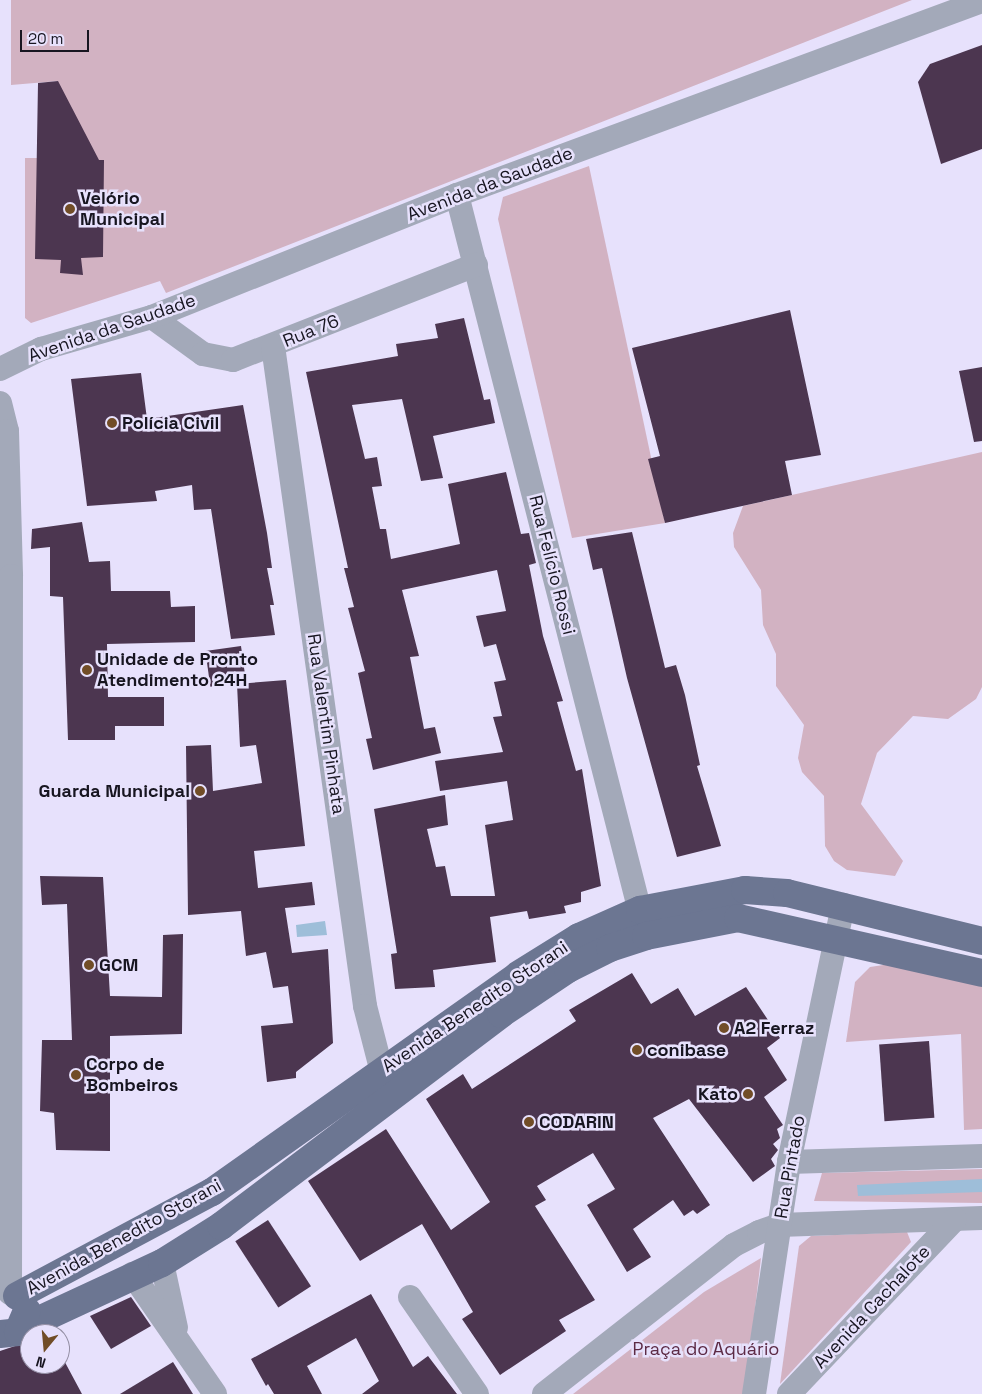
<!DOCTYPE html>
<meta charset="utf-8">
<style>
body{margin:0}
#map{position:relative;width:982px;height:1394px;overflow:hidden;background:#e7e1fc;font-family:"Space Grotesk",sans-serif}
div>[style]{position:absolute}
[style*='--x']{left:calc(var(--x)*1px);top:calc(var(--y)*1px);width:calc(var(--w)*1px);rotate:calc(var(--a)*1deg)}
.green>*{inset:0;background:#d2b2c2}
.water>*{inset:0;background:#9ebed9}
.building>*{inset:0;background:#4c3650;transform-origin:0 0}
.minor>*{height:24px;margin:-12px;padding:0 12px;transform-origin:12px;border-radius:12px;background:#a3a9b9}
.major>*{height:28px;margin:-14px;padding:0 14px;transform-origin:14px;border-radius:14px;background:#6c7692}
.dots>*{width:14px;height:14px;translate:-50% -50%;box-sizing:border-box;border:2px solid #e7e1fc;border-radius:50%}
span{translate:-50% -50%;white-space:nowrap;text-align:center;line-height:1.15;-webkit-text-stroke:5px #e7e1fc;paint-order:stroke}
.street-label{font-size:18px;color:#171520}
.poi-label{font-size:18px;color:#171520;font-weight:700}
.left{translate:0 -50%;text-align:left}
.right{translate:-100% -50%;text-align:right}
.park-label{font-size:18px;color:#5c2a45}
.north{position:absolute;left:20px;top:1324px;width:50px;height:50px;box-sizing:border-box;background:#e7e1fc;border:1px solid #948fa4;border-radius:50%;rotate:197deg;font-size:14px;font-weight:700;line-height:20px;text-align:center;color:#171520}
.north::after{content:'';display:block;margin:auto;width:18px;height:22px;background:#714d27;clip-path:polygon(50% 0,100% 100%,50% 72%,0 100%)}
.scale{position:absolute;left:20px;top:30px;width:69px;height:22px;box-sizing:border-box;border:2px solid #171520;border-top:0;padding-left:6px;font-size:15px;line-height:18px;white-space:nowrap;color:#171520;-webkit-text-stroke:4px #e7e1fc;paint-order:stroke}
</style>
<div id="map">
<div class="green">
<i style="clip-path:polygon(11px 0,912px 0,166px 293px,160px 281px,31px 323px,25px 318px,25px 158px,39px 158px,58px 81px,11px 85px)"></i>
<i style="clip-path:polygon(589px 166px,665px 523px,572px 538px,498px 219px,503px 197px)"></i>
<i style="clip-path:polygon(982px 452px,982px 687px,976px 699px,948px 719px,913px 716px,877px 753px,861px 804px,903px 861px,895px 876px,847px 870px,834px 861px,825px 846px,824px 796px,802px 772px,798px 758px,804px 725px,776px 686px,776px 654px,763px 625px,761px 590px,734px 547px,733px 533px,743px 506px)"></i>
<i style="clip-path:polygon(890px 964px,982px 982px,982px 1129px,964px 1130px,961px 1034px,846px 1042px,855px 982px,870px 967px)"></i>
<i style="clip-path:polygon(982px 1169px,982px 1203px,814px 1201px,822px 1173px)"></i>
<i style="clip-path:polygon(907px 1232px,911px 1242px,780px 1384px,799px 1246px,811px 1236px)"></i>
<i style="clip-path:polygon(761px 1258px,745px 1394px,573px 1394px,704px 1292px)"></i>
</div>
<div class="water">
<i style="clip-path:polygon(325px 921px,327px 935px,297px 937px,296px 925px)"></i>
<i style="clip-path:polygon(982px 1179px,982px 1192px,858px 1196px,857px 1185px)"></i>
</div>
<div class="building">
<i style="clip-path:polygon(982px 45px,982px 149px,941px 164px,918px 82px,930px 64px)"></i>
<i style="clip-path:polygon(58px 81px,99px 160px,104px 160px,103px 257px,81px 258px,83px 275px,60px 273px,61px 260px,35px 259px,38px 83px)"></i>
<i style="clip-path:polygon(790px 310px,821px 455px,785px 461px,792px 495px,665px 523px,648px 459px,660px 456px,632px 348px)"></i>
<i style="clip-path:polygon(464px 318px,484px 400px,490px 399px,495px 423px,433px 436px,443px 478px,421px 481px,402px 399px,352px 405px,365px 459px,377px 457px,382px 486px,372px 487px,380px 529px,386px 529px,391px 559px,460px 544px,448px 484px,506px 472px,521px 534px,529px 533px,536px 563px,529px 565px,543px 636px,563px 701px,557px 702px,576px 771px,582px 769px,601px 886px,581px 892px,581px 902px,564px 906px,566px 913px,529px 919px,527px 911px,490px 917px,496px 962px,433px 970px,435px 987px,395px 989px,391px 954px,397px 953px,374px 809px,445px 795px,448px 825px,427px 829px,436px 867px,445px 866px,451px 896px,495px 896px,485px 825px,513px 820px,507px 781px,440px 791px,435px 761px,503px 752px,493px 717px,502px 716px,494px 682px,506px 680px,496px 644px,484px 647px,476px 616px,506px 611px,497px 570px,402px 590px,419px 656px,410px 657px,424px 729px,435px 727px,441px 753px,373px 770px,366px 739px,372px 738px,358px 673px,365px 671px,348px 608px,354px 607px,344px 568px,348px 568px,306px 372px,398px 356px,396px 344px,438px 338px,435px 324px)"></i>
<i style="clip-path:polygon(982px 367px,982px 441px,974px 442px,959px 371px)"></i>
<i style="clip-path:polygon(141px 373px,147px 419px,243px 405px,267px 533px,272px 568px,267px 568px,274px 605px,270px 605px,275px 635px,231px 639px,211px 509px,194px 510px,192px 485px,155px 491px,157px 501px,87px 506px,71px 379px)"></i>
<i style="clip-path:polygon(82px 522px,89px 562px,110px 561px,111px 591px,170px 591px,171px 607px,195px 606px,195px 642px,107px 644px,108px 697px,164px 697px,164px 726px,115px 726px,115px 740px,68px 740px,63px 597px,50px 596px,50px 547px,31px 549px,32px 529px)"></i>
<i style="clip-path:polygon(632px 532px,665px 668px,676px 665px,685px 695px,700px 765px,697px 766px,721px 846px,677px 857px,627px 678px,602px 568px,593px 570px,586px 539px)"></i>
<i style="left:241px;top:646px;width:36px;height:36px;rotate:82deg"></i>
<i style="clip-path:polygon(286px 680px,305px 846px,254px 851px,258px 888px,312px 882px,315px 905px,285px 908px,292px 953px,328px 949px,333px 1043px,296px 1072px,296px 1078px,267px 1082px,261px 1026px,293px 1023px,288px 986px,273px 988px,266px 952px,246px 956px,241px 911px,188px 915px,186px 746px,211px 745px,213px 791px,262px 783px,256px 745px,240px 747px,237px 684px)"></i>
<i style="clip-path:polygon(40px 876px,103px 877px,110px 996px,162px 997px,163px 935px,183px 934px,182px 1034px,110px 1036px,110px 1151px,56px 1150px,54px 1113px,40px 1111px,42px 1040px,72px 1040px,67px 904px,42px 905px)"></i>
<i style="clip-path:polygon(632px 973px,651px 1004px,678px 988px,695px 1016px,746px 987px,780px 1038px,767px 1048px,787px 1080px,764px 1097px,783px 1125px,777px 1129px,780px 1138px,773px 1144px,778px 1150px,771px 1159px,775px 1166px,753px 1182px,689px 1099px,653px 1118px,710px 1205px,697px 1214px,693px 1210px,684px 1216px,673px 1200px,633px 1229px,651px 1257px,627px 1272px,587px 1205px,615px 1189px,593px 1153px,537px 1186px,546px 1200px,535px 1206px,595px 1300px,559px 1320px,566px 1331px,500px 1375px,462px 1319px,473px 1312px,422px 1224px,360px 1261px,308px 1181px,386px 1129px,451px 1230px,490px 1202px,426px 1099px,463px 1074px,472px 1089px,576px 1021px,569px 1010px)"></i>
<i style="left:929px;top:1041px;width:77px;height:50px;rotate:86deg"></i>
<i style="left:268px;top:1220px;width:79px;height:39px;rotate:57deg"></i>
<i style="clip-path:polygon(371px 1294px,413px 1367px,428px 1356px,457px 1394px,362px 1394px,379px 1381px,356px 1338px,307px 1366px,322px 1394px,274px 1394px,268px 1384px,266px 1386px,251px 1359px)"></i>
<i style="clip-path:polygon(131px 1297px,151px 1326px,111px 1349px,90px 1316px)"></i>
<i style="clip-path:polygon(30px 1341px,30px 1364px,60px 1364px,60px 1353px,82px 1394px,0 1394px,0 1351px)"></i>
<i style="clip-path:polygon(173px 1362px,193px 1394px,120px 1394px)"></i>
</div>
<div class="minor">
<i style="--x:457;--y:195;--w:756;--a:75.67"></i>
<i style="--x:152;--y:317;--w:63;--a:36"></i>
<i style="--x:203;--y:354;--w:31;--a:11"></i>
<i style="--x:233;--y:360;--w:261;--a:-21.4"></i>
<i style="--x:273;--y:346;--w:666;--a:82.06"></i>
<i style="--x:365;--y:1006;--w:85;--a:75.6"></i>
<i style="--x:0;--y:369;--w:46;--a:-26"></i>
<i style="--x:41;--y:349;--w:116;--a:-16.1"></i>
<i style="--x:152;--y:317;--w:328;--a:-21.8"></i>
<i style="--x:457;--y:195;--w:560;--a:-20.28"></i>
<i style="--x:0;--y:403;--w:29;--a:76"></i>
<i style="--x:7;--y:431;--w:145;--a:88.4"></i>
<i style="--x:11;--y:576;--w:717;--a:90.08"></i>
<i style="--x:789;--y:1162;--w:193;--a:-1.8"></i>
<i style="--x:162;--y:1263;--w:66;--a:77.8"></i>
<i style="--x:132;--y:1274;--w:146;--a:55.3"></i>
<i style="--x:410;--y:1297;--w:118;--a:55.4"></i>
<i style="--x:544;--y:1394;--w:241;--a:-38.1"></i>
<i style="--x:734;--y:1245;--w:28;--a:-27"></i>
<i style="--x:759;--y:1232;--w:21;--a:-19"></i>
<i style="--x:779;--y:1225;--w:203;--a:-2"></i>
<i style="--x:754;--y:1394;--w:235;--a:-81.4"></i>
<i style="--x:789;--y:1162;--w:263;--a:-78.1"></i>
<i style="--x:789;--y:1394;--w:241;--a:-46.5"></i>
</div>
<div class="major">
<i style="--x:17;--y:1296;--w:221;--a:-28.1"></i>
<i style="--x:212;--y:1192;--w:375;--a:-35.3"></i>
<i style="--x:518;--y:975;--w:72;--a:-31.9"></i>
<i style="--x:579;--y:937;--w:67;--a:-23.9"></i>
<i style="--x:640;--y:910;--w:107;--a:-10.8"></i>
<i style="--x:745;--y:890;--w:42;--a:4.1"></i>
<i style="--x:787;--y:893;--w:201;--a:13.8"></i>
<i style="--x:24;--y:1327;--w:152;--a:-24.9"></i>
<i style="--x:162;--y:1263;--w:70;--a:-32.1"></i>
<i style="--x:221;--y:1226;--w:351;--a:-37.1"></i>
<i style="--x:501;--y:1014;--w:81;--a:-33.9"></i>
<i style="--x:568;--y:969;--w:47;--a:-26.6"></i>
<i style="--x:610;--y:948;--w:38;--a:-18"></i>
<i style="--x:646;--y:936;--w:94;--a:-11.1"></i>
<i style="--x:738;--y:918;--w:250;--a:12.7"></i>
<i style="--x:0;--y:1334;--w:18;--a:-6"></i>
<i style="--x:18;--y:1332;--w:23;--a:-67"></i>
</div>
<div class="dots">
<i style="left:70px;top:209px;background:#714d27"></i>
<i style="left:112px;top:423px;background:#714d27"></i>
<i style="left:87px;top:670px;background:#714d27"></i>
<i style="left:200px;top:791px;background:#714d27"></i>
<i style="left:89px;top:965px;background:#714d27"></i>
<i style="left:724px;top:1028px;background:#714d27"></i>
<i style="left:637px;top:1050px;background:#714d27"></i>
<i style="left:76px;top:1075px;background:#714d27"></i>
<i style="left:748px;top:1094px;background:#714d27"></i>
<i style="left:529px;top:1122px;background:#714d27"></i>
</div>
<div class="street-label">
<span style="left:490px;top:184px;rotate:-21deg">Avenida da Saudade</span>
<span style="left:112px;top:328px;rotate:-19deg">Avenida da Saudade</span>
<span style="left:311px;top:331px;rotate:-22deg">Rua 76</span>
<span style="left:552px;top:565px;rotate:76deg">Rua Felício Rossi</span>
<span style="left:326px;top:724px;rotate:82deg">Rua Valentim Pinhata</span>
<span style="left:475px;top:1007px;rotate:-34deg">Avenida Benedito Storani</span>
<span style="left:790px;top:1167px;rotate:-80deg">Rua Pintado</span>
<span style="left:124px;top:1237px;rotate:-29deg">Avenida Benedito Storani</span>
<span style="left:872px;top:1307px;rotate:-47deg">Avenida Cachalote</span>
</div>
<div class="poi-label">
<span class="left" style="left:80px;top:209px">Velório<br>Municipal</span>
<span class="left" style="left:122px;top:423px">Polícia Civil</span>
<span class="left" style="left:97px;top:670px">Unidade de Pronto<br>Atendimento 24H</span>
<span class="right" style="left:190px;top:791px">Guarda Municipal</span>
<span class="left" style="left:99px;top:965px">GCM</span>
<span class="left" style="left:734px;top:1028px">A2 Ferraz</span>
<span class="left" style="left:647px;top:1050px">conibase</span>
<span class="left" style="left:86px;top:1075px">Corpo de<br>Bombeiros</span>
<span class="right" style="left:738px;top:1094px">Kato</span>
<span class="left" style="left:539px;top:1122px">CODARIN</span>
</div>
<div class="park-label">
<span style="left:706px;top:1349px">Praça do Aquário</span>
</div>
<div class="north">N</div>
<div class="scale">20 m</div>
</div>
